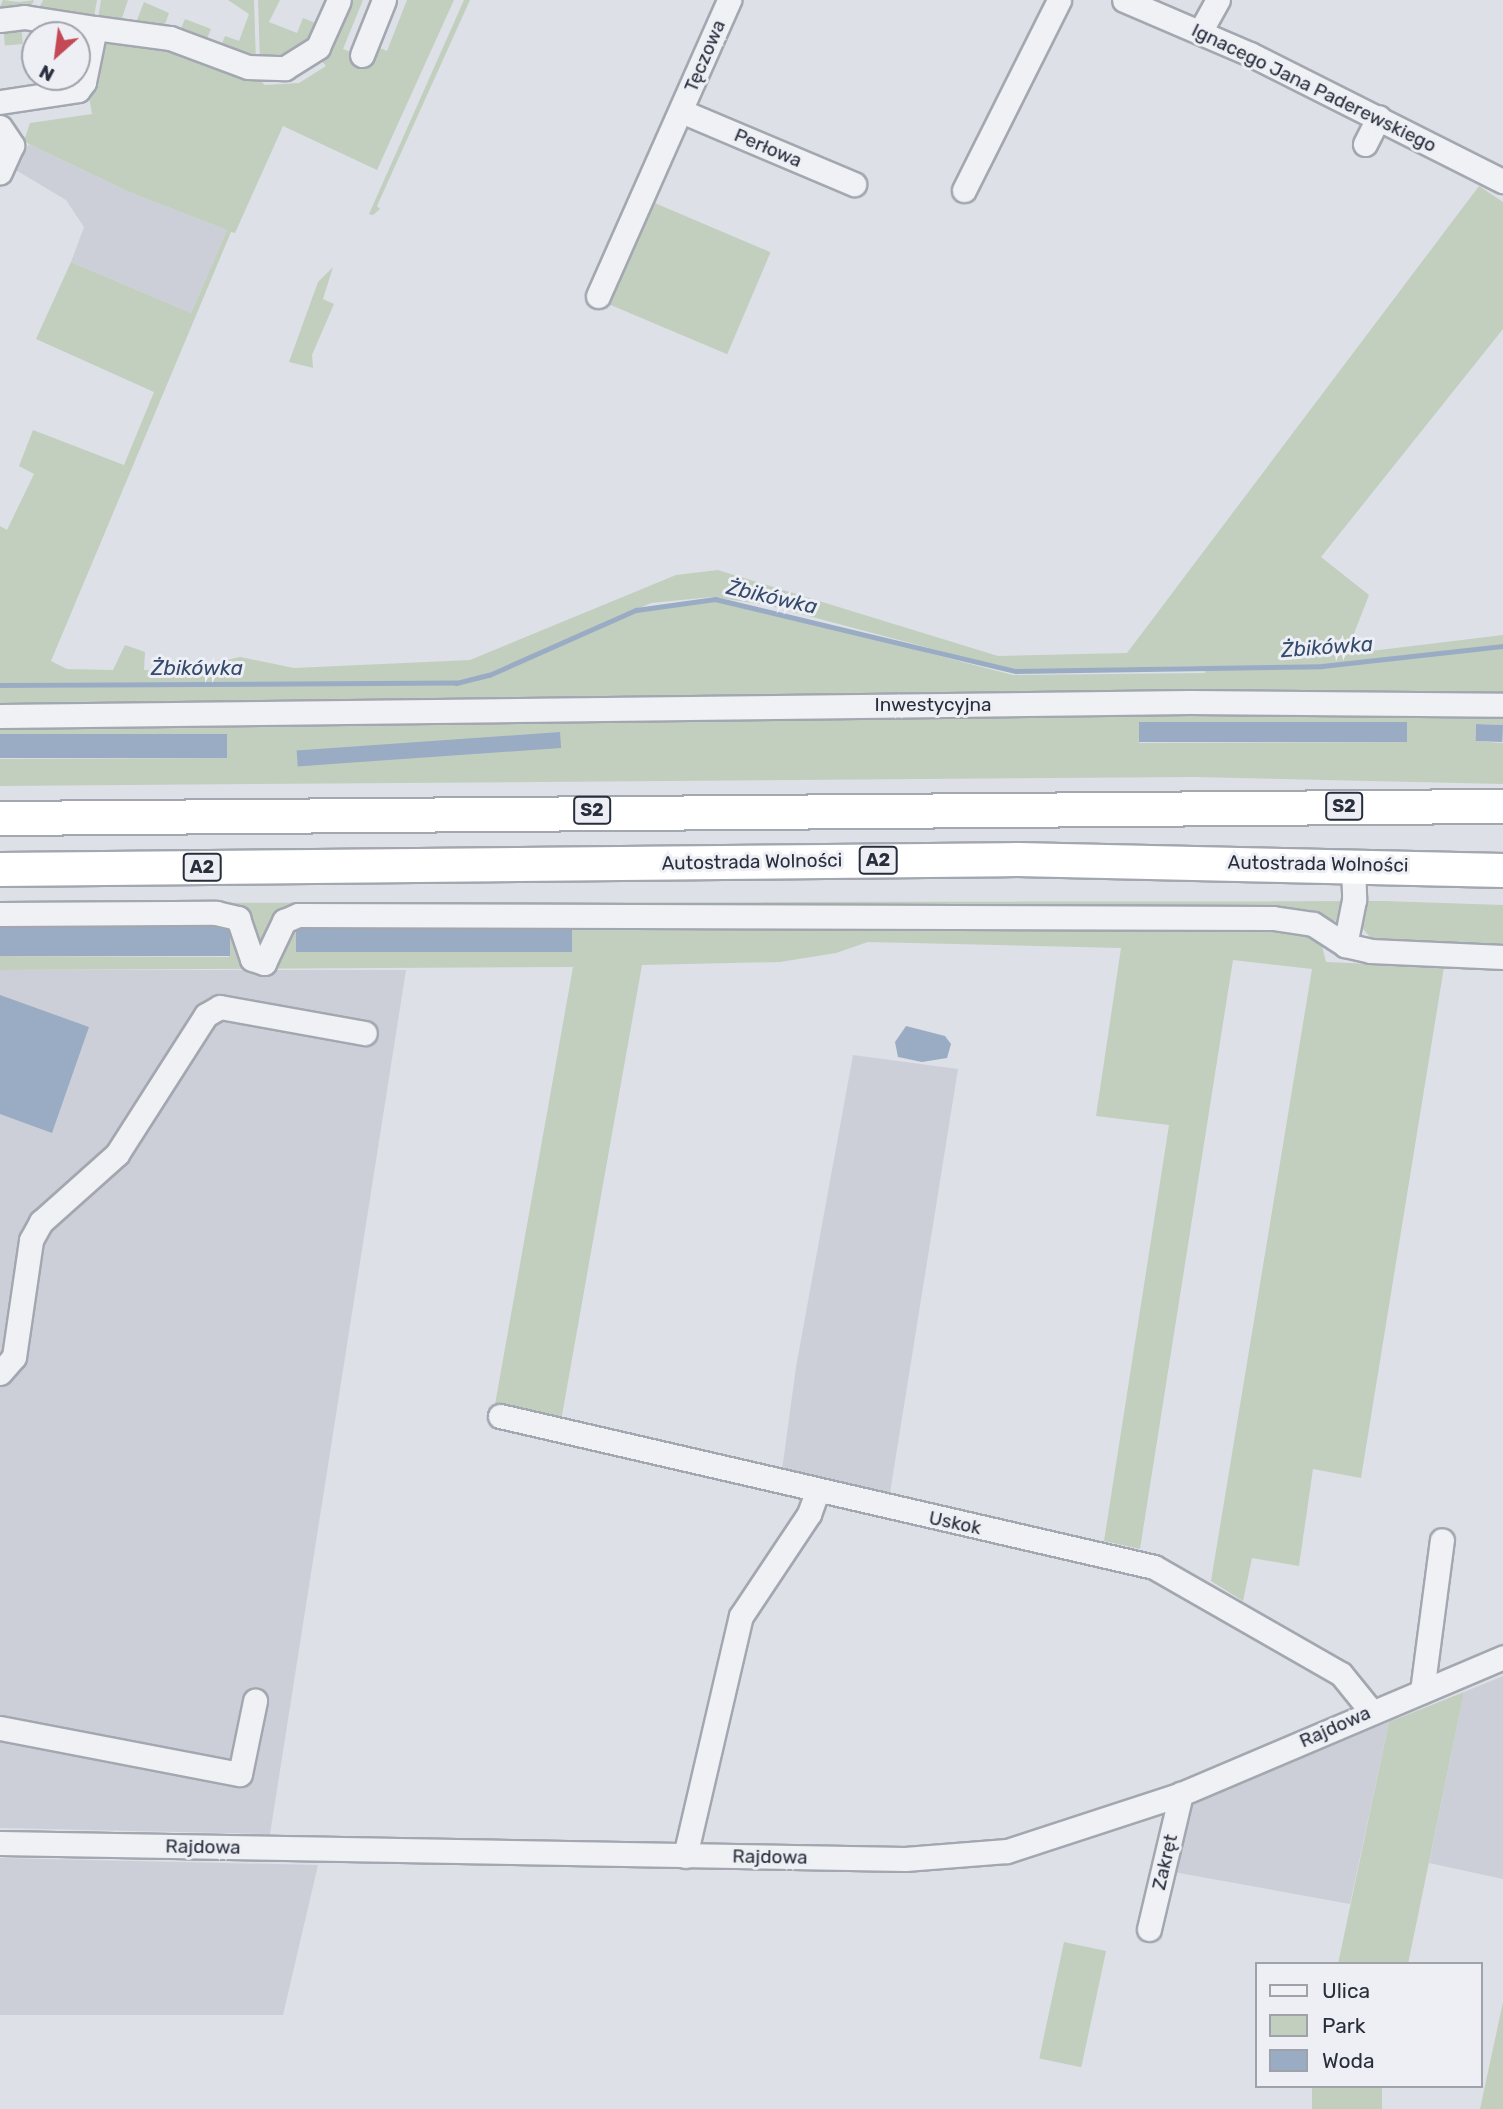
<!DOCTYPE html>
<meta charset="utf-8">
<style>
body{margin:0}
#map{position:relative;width:1503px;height:2109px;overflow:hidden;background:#dde0e6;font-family:Rubik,sans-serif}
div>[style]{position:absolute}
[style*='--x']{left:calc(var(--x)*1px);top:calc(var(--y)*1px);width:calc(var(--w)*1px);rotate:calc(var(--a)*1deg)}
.built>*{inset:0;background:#cccfd8}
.green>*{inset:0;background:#c2cfbf;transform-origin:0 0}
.water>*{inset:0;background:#9aacc4;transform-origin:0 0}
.stream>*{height:5px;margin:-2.5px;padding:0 2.5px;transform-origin:2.5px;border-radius:2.5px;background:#9aacc4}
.roads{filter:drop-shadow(2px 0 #a3a7b0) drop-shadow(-2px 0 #a3a7b0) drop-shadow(0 2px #a3a7b0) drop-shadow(0 -2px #a3a7b0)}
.minor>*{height:23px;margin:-11.5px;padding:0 11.5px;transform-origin:11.5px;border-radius:11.5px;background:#f0f1f5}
.highway>*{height:33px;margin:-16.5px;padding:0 16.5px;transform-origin:16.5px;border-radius:16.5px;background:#fff}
span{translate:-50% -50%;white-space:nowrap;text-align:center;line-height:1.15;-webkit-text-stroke:6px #edeff4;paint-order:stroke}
.shield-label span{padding:2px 5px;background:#edeff4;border:2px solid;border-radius:5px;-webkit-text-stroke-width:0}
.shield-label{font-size:18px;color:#282e3c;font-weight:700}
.street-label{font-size:19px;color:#282e3c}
.water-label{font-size:21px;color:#354b6d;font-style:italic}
.legend{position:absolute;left:1255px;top:1962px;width:228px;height:126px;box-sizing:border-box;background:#edeff4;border:2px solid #9ea2aa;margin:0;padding:9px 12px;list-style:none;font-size:21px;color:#282e3c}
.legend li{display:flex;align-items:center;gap:14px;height:35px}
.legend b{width:35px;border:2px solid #9ea2aa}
.north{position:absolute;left:21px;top:21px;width:70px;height:70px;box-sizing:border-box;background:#edeff4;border:2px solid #9ea2aa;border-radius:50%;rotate:208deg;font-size:19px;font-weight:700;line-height:28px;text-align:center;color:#282e3c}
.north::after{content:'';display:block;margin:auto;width:24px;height:32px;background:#c44956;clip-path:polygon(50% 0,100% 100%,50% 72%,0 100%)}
</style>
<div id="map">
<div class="built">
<i style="clip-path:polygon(29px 144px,129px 192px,227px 230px,191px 313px,71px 262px,84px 227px,66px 200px,14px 169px)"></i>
<i style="clip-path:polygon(0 970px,406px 970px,270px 1834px,0 1828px)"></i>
<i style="clip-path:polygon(853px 1055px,958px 1069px,890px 1493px,782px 1470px,796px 1367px)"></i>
<i style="clip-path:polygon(1503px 1676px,1503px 1879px,1429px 1863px,1464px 1692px)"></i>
<i style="clip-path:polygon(1389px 1722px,1350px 1904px,1168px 1871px,1185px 1807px)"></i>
<i style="clip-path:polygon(0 1858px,318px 1865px,283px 2015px,0 2015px)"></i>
</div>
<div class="green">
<i style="clip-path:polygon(3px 0,19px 2px,34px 0,29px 12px,0 7px)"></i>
<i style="clip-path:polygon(43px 0,97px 0,94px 17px,37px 13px)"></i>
<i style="clip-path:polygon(101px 0,128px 0,121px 21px,98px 18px)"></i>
<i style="clip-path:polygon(228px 0,254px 0,256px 63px,220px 48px,225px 36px,239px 41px,249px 14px)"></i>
<i style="clip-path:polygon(258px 0,280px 0,269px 22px,297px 33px,303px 18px,321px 25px,306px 50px,260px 63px)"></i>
<i style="clip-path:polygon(347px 0,363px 0,343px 49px,369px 59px,375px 46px,387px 51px,407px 0,454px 0,377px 170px,283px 126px,235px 233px,231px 232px,51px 661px,67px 669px,113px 670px,125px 645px,145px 652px,144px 670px,185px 670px,240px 657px,294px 668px,470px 660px,676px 575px,718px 570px,998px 656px,1127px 653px,1479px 186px,1503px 202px,1503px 329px,1321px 557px,1369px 595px,1346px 654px,1503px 635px,1503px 694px,649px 696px,0 706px,0 688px,469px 683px,631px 614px,660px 606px,714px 601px,746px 606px,1013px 675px,1205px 673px,1204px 666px,1012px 670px,767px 605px,712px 597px,651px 603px,487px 674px,451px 682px,0 683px,0 526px,7px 530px,34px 474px,19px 466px,33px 430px,124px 465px,154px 392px,36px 339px,71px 262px,191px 313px,227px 230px,129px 192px,29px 144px,24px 141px,30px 123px,92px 114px,89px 97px,91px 90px,97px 91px,100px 76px,94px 74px,101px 39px,169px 44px,254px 75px,265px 85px,299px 83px,326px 66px,318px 57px)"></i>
<i style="clip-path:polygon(464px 0,470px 0,377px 206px,380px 209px,373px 215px,369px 214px)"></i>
<i style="clip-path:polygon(144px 2px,169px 13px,164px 27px,135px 25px)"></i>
<i style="clip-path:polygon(185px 19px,211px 29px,206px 41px,179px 33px)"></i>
<i style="clip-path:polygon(27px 22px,84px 31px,77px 60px,77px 35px,35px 35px,30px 40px)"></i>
<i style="left:21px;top:23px;width:21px;height:18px;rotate:85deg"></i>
<i style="left:650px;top:201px;width:131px;height:111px;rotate:23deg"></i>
<i style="clip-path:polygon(333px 267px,323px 299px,334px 304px,312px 355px,313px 368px,289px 362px,318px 282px)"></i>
<i style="clip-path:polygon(evenodd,1503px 712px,1503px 725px,1476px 724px,1475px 741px,1503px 743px,1503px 784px,1194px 777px,0 786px,0 759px,227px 758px,226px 734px,0 735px,0 724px,1503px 712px,1407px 722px,1407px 742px,1139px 743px,1139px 724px,1407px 722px)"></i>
<i style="clip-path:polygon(evenodd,1384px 901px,1503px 905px,1503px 949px,1374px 942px,1359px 924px,1281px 913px,1290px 929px,1320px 938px,1326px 962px,1444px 967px,1361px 1478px,1313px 1469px,1299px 1566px,1252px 1558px,1243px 1601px,1211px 1581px,1312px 969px,1233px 960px,1140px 1549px,1104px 1541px,1169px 1125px,1096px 1116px,1121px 948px,868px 942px,836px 953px,780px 962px,642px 965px,561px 1421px,494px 1410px,573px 967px,0 970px,0 956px,229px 957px,230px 929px,0 927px,0 903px,1384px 901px,296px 926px,571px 952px,296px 952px,296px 926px)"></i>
<i style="clip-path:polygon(1464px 1692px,1408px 1964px,1338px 1964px,1389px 1722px)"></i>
<i style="left:1064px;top:1942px;width:43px;height:119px;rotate:12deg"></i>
<i style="clip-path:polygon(1503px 2002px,1503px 2109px,1480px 2109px)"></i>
<i style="left:1312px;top:2086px;width:70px;height:24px"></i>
</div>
<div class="water">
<i style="left:1407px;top:722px;width:20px;height:268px;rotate:90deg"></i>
<i style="left:1476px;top:724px;width:27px;height:17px;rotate:2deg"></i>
<i style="left:560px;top:732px;width:16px;height:264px;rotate:86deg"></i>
<i style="left:227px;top:734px;width:24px;height:227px;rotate:90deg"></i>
<i style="left:572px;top:925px;width:27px;height:276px;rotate:90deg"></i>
<i style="left:0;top:927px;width:230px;height:29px"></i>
<i style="clip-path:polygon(0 995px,89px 1027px,52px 1133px,0 1114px)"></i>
<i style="clip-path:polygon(906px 1026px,945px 1036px,951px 1044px,947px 1058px,922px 1062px,898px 1057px,895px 1042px)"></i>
</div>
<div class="stream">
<i style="--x:0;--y:685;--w:456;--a:-0.3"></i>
<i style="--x:456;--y:683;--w:34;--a:-14"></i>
<i style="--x:489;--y:675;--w:161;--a:-23.9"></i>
<i style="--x:636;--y:610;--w:80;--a:-7.9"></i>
<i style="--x:715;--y:599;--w:309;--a:13.5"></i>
<i style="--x:1016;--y:671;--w:306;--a:-0.9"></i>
<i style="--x:1322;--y:666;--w:182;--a:-6.3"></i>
</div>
<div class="roads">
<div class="minor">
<i style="--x:1124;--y:0;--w:137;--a:23.2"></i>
<i style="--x:1250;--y:54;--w:283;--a:26.7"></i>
<i style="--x:0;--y:20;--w:24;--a:-7"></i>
<i style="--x:24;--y:17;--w:72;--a:8.8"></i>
<i style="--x:1200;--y:32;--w:37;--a:-61"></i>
<i style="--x:362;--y:55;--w:59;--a:-68.2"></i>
<i style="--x:0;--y:102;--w:79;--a:-8.7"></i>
<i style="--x:78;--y:90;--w:10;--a:-53"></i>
<i style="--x:84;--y:82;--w:55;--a:-78.5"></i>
<i style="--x:95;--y:28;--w:76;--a:7.6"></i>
<i style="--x:170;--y:38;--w:83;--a:20.4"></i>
<i style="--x:248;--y:67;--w:37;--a:2"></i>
<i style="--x:285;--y:68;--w:39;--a:-32"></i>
<i style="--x:318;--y:47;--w:51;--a:-65.9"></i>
<i style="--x:681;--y:111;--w:188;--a:22.9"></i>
<i style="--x:0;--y:127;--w:22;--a:56"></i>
<i style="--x:12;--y:145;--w:30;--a:114"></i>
<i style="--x:1365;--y:144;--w:30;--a:-63"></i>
<i style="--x:964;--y:190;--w:212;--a:-63.4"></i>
<i style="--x:598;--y:296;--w:324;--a:-66.1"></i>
<i style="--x:0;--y:716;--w:1190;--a:-0.67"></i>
<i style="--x:1190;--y:702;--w:313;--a:0.5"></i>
<i style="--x:1353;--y:864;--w:36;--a:88"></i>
<i style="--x:1354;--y:900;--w:46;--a:101.3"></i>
<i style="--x:1345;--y:945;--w:27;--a:13"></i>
<i style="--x:1371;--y:951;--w:132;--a:2.6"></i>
<i style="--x:0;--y:914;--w:216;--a:-0.3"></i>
<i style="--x:216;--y:913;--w:23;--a:13"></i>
<i style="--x:238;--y:918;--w:43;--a:71.1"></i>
<i style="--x:252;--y:959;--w:13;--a:18"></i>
<i style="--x:264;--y:963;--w:47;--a:-64.5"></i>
<i style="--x:284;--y:921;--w:15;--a:-23"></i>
<i style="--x:298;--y:915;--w:975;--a:0.18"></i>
<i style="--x:1273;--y:918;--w:40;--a:8.5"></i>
<i style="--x:1313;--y:924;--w:38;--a:33"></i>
<i style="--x:0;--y:1373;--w:21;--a:-49"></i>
<i style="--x:14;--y:1357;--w:118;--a:-81.7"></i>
<i style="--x:31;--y:1240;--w:21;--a:-61"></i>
<i style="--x:41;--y:1222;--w:102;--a:-41.8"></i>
<i style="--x:117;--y:1154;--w:165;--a:-57.4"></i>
<i style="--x:206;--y:1015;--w:16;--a:-30"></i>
<i style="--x:220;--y:1007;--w:147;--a:10.2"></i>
<i style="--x:500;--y:1416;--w:671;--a:13"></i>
<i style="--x:1154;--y:1567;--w:215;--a:29.8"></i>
<i style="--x:1341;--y:1674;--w:48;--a:51"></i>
<i style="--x:1422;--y:1691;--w:152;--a:-82.5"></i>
<i style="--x:0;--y:1728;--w:244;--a:10.9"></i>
<i style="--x:240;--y:1774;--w:75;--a:-78.4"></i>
<i style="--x:0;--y:1843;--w:905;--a:1.01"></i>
<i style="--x:905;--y:1859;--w:102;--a:-4.5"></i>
<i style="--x:1007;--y:1851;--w:183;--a:-18.1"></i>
<i style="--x:1181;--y:1794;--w:350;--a:-23"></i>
<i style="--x:685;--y:1856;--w:246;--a:-76.9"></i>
<i style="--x:741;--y:1616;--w:123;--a:-56.3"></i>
<i style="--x:809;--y:1514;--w:23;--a:-70"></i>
<i style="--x:1149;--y:1929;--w:139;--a:-76.7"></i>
</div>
<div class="highway">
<i style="--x:0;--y:818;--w:1503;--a:-0.46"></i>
<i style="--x:0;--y:869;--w:1017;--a:-0.56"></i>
<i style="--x:1017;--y:859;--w:486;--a:1.3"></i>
</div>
</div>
<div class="shield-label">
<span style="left:1344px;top:806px">S2</span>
<span style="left:592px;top:810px">S2</span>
<span style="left:878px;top:860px">A2</span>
<span style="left:202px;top:867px">A2</span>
</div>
<div class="street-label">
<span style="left:705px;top:56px;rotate:-67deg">Tęczowa</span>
<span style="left:1314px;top:88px;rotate:26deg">Ignacego Jana Paderewskiego</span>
<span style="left:768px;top:148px;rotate:23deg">Perłowa</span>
<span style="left:933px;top:705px">Inwestycyjna</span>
<span style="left:752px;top:862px;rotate:-1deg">Autostrada Wolności</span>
<span style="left:1318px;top:864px;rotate:1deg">Autostrada Wolności</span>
<span style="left:955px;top:1523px;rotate:12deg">Uskok</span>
<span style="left:1335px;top:1727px;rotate:-24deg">Rajdowa</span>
<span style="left:203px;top:1847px;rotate:1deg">Rajdowa</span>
<span style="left:770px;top:1857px;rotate:1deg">Rajdowa</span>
<span style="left:1165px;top:1862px;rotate:-77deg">Zakręt</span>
</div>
<div class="water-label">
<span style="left:772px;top:597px;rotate:13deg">Żbikówka</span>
<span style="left:1327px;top:647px;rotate:-4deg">Żbikówka</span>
<span style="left:197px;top:668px">Żbikówka</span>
</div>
<ul class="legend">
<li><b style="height:9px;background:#f0f1f5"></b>Ulica</li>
<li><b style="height:19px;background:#c2cfbf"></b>Park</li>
<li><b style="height:19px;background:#9aacc4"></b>Woda</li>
</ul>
<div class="north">N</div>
</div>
